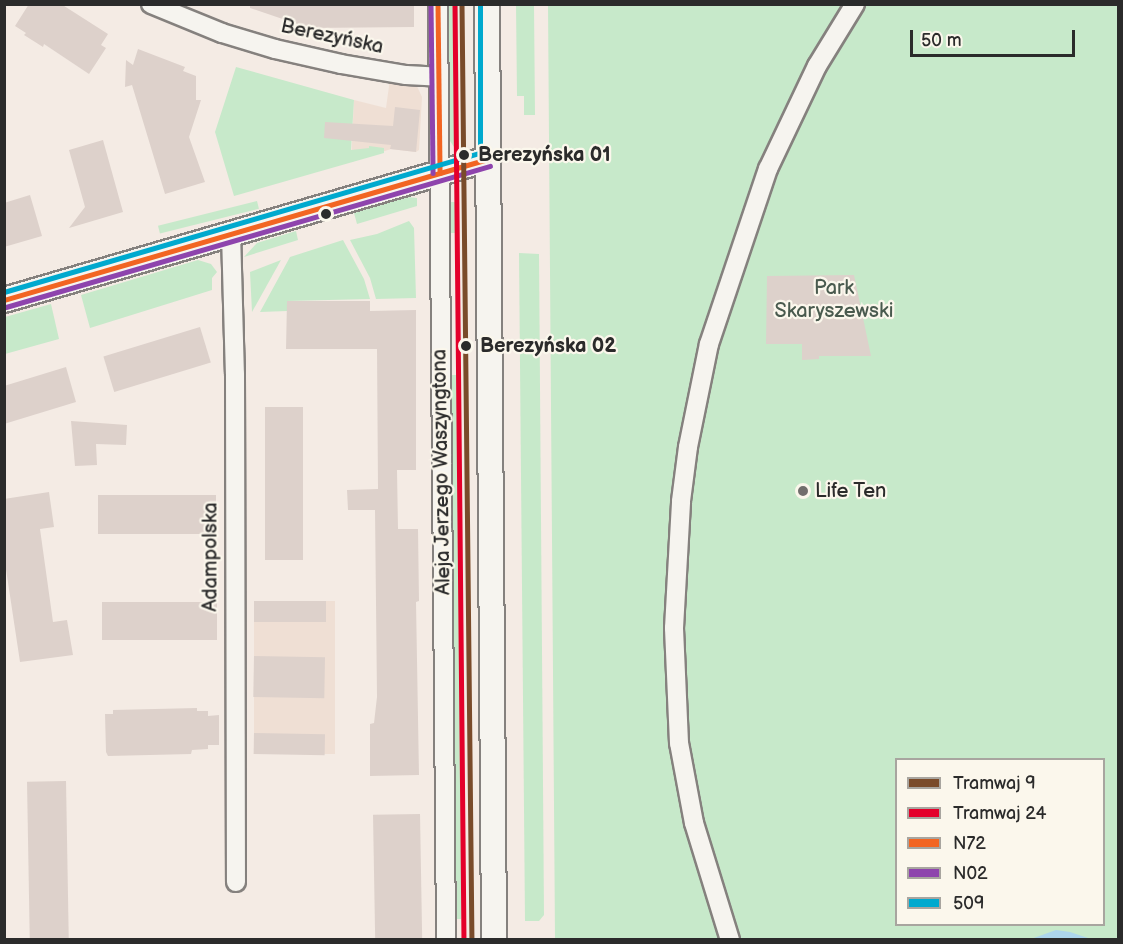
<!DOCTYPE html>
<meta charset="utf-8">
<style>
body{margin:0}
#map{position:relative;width:1123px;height:944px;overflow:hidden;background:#f4ebe4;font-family:"Balsamiq Sans",sans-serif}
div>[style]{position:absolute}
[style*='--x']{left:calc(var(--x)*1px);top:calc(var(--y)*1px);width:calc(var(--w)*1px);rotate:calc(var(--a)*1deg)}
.built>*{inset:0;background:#efdfd4;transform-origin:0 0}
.green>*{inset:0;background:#c7e9ca;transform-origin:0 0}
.water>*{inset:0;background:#add6ec}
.building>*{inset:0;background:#ddd1cb;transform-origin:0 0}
.roads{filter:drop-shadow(2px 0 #85817e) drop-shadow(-2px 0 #85817e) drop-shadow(0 2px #85817e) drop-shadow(0 -2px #85817e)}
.street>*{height:18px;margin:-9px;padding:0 9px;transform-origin:9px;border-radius:9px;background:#f6f4ef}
.secondary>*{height:24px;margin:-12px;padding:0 12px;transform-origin:12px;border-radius:12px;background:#f6f4ef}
.bus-1>*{height:4.5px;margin:-2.25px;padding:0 2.25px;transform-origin:2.25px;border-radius:2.25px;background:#f26522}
.bus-2>*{height:4.5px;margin:-2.25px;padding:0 2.25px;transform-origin:2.25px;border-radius:2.25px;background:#8e44ad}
.bus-3>*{height:4.5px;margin:-2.25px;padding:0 2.25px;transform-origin:2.25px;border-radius:2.25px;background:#00a9ce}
.tram-1>*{height:4.5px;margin:-2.25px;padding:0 2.25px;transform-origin:2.25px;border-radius:2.25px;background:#7a4b2a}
.tram-2>*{height:4.5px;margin:-2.25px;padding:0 2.25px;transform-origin:2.25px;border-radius:2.25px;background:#e4002b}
.dots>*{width:16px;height:16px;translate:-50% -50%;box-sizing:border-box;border:3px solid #fbf7ec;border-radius:50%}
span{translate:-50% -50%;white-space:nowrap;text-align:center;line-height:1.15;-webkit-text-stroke:4.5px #fbf7ec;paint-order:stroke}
.street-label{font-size:20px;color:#2b2b2b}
.stop-label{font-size:20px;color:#2b2b2b;font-weight:700}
.left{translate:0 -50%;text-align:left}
.park-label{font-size:20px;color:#495a4e}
.poi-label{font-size:20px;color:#2b2b2b}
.frame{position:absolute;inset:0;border:6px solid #2b2b2b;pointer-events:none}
.legend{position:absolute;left:895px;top:758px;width:210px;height:168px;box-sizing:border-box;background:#fbf7ec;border:2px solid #a8a59f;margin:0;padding:8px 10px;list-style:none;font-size:18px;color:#2b2b2b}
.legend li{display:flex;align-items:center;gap:12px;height:30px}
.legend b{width:30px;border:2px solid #a8a59f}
.scale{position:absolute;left:910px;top:30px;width:165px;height:27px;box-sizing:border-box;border:3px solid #2b2b2b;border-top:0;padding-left:8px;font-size:18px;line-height:21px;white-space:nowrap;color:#2b2b2b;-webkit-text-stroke:4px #fbf7ec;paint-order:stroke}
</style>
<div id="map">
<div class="built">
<i style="clip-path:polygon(390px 79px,415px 82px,422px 97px,419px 150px,416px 152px,391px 149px,351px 162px,354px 100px,386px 108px)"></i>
<i style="left:254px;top:601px;width:81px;height:153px"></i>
</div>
<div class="green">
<i style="clip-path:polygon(448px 5px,458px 5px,459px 147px,454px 147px,450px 141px)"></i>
<i style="clip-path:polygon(516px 5px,534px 5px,535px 115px,524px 115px,524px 96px,517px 96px)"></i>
<i style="clip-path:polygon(evenodd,548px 5px,1118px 5px,1118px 939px,555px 939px,548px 5px,896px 760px,1104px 760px,1104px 924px,896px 924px,896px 760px)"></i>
<i style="clip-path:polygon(236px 67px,354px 100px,351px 150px,369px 148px,369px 146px,384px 148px,384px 153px,234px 196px,215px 132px)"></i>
<i style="clip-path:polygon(408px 197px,417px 198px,417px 206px,357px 224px,354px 213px)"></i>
<i style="left:257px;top:201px;width:8px;height:102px;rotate:76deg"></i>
<i style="left:449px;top:202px;width:10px;height:31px"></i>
<i style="clip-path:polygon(409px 221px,414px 228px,416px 298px,376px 299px,370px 278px,350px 240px,377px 234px)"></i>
<i style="clip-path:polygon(296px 231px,298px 240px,244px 257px,257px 243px)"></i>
<i style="clip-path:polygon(343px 240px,364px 279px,370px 299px,287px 301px,287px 311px,260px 312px,290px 257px)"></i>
<i style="clip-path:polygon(519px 253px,539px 254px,544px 915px,539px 921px,525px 921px)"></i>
<i style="clip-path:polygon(198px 260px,211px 264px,217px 272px,212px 278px,212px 290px,90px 328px,81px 295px)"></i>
<i style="clip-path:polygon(281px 260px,252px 312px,250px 272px)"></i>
<i style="clip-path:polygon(51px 304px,59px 339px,5px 354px,5px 317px)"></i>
<i style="left:451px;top:375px;width:10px;height:544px"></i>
</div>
<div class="water">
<i style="clip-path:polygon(1056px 930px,1070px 932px,1091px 939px,1031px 939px)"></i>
</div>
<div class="building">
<i style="clip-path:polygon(29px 4px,61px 4px,108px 34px,101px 45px,106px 48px,89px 74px,44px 44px,43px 47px,24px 35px,26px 33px,15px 26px)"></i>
<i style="clip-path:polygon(250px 4px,414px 4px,414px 27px,309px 28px,250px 8px)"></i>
<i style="clip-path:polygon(138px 49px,185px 67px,183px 71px,196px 76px,196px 100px,201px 100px,189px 137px,205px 182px,165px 194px,132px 85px,125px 87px,126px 60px,133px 65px)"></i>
<i style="clip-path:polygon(395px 107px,420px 110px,416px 152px,390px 149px,391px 145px,324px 138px,325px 122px,393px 126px)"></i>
<i style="clip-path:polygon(103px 140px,123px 212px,69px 228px,85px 207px,69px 150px)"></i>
<i style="clip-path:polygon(30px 195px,42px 236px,4px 247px,4px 203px)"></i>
<i style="clip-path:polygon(854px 275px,871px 356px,819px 356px,819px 359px,802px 360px,802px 344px,766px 344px,767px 276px)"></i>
<i style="clip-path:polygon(287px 301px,370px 301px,370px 311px,416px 310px,416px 470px,397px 470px,398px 529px,418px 529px,419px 601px,416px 602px,419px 775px,370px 776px,370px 724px,374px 723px,377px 697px,375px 510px,348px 510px,347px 490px,378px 489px,377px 349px,286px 349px)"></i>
<i style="left:200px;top:327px;width:37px;height:101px;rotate:73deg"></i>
<i style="clip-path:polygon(66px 367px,76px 402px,4px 424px,4px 386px)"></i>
<i style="left:265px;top:407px;width:38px;height:153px"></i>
<i style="clip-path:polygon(71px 421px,127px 425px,126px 445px,96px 444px,97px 465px,75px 466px)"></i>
<i style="clip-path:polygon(49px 492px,54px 527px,40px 529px,53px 622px,67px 620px,73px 655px,20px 662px,4px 556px,4px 499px)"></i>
<i style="left:216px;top:495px;width:39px;height:118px;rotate:90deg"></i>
<i style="left:254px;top:601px;width:72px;height:21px"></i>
<i style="left:217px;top:602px;width:38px;height:115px;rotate:90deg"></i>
<i style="left:254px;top:656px;width:71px;height:41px;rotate:1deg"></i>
<i style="clip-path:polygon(197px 708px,197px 711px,208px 711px,208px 716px,219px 715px,219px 745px,208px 745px,208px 749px,192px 750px,191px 754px,108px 756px,106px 752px,105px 714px,113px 714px,113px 710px)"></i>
<i style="left:254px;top:733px;width:71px;height:21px;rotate:1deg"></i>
<i style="left:66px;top:781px;width:158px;height:39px;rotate:89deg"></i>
<i style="left:420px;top:814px;width:125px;height:47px;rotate:89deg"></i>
</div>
<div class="roads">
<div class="street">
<i style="--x:151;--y:4;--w:77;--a:22.2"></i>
<i style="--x:222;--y:33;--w:55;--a:16.8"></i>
<i style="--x:275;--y:49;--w:68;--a:12.8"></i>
<i style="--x:341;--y:64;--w:66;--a:9.6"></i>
<i style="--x:406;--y:75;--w:33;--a:3"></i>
<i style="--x:438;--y:4;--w:936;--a:89.51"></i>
<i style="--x:231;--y:233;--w:141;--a:88.4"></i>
<i style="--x:235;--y:374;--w:508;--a:89.89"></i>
<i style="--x:730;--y:940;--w:122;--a:-107.1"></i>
<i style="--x:694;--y:823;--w:81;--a:-100.6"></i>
<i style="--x:679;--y:743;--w:115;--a:-92.5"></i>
<i style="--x:674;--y:628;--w:127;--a:-86.8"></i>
<i style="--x:681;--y:501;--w:54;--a:-82.6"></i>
<i style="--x:688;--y:447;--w:105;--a:-78.5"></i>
<i style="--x:709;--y:344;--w:185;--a:-71.4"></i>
<i style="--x:768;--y:169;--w:114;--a:-64.6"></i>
<i style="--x:817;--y:66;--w:73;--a:-58.5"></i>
</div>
<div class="secondary">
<i style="--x:487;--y:4;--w:936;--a:89.57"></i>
<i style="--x:4;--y:300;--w:504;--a:-16.24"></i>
</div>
</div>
<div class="bus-1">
<i style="--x:438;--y:4;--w:169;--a:89.3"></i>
<i style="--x:4;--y:300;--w:504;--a:-16.24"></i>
</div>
<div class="bus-2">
<i style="--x:431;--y:4;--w:169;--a:89.3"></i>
<i style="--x:6;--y:307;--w:504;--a:-16.24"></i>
</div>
<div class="bus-3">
<i style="--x:4;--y:292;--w:496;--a:-16.3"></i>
<i style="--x:480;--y:153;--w:149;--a:-90"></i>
</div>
<div class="tram-1">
<i style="--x:462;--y:4;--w:936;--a:89.39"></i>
</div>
<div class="tram-2">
<i style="--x:455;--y:4;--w:936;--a:89.45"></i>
</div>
<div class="dots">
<i style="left:464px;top:155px;background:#2b2b2b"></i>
<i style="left:326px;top:214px;background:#2b2b2b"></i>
<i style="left:466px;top:346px;background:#2b2b2b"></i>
<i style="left:803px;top:491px;background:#716e6c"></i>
</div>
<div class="street-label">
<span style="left:332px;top:37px;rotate:12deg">Berezyńska</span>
<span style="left:442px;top:472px;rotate:-91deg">Aleja Jerzego Waszyngtona</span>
<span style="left:211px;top:557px;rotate:-90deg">Adampolska</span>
</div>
<div class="stop-label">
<span class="left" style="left:478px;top:155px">Berezyńska 01</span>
<span class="left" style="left:480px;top:346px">Berezyńska 02</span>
</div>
<div class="park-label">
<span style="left:834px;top:300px">Park<br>Skaryszewski</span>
</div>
<div class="poi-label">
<span class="left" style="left:815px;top:491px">Life Ten</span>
</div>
<div class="frame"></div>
<ul class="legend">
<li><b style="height:8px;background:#7a4b2a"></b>Tramwaj 9</li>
<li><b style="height:8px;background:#e4002b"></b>Tramwaj 24</li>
<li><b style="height:8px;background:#f26522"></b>N72</li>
<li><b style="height:8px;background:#8e44ad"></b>N02</li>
<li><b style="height:8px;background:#00a9ce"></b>509</li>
</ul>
<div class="scale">50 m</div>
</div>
